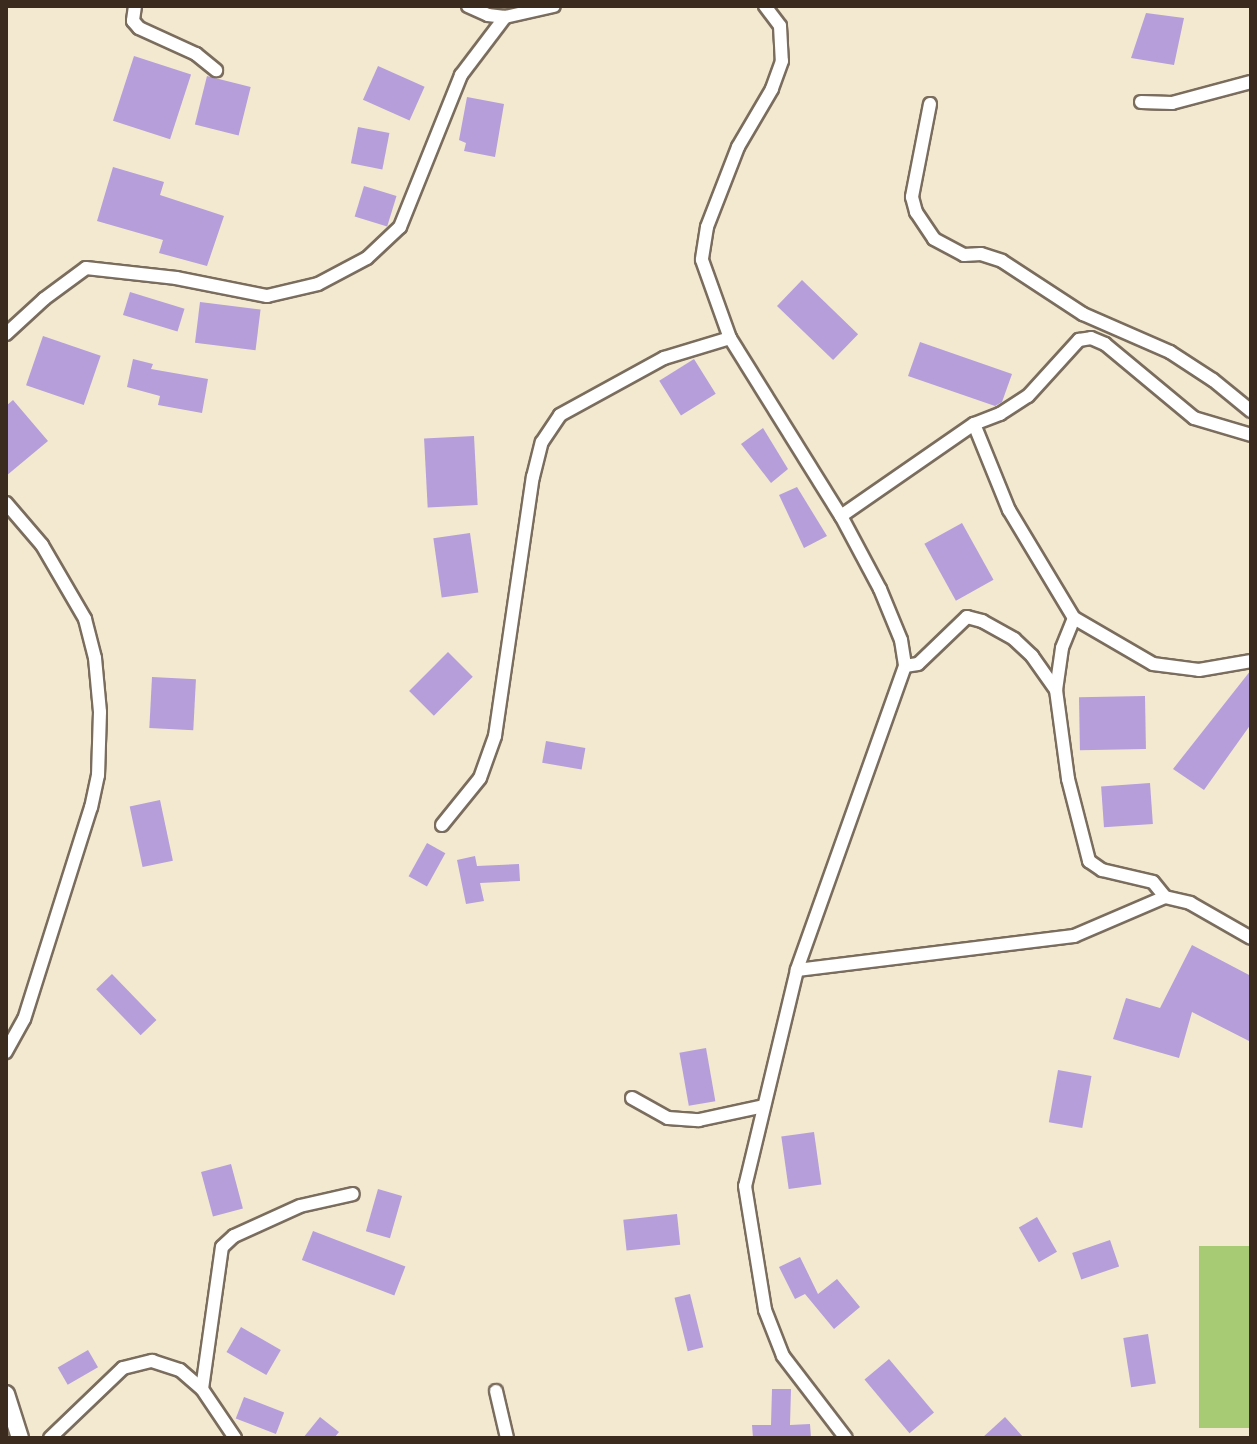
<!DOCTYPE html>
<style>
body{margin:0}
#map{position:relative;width:1257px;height:1444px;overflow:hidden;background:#f3e9d1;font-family:Caveat,sans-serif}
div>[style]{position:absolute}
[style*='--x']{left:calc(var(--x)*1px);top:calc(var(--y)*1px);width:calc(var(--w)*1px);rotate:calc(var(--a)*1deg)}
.green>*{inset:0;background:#a7ca74;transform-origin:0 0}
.building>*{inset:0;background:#b59eda;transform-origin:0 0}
.roads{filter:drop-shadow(2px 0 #7b6d5d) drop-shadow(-2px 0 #7b6d5d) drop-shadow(0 2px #7b6d5d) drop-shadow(0 -2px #7b6d5d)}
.minor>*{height:12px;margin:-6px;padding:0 6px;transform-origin:6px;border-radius:6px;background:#fff}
.tertiary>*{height:16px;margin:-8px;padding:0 8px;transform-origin:8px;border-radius:8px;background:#fff}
span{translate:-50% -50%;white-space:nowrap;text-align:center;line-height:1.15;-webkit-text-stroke:7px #fbf7ec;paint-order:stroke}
.frame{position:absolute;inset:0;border:8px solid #3b2a1e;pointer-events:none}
</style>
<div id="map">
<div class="green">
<i style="left:1251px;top:1246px;width:182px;height:52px;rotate:90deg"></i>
</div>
<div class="building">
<i style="clip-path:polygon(1146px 13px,1184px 18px,1174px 65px,1131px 58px)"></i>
<i style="left:134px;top:56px;width:60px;height:68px;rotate:18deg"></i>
<i style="left:378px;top:66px;width:51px;height:37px;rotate:24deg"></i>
<i style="left:207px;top:76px;width:45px;height:50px;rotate:14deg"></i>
<i style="clip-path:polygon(467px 97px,504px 104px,495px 157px,464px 151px,466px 143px,459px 140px)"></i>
<i style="left:358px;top:127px;width:32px;height:37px;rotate:11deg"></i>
<i style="clip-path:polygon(113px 167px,164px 182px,160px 195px,224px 216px,207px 266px,159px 253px,163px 240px,97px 221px)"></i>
<i style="left:364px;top:186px;width:34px;height:32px;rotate:17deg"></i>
<i style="left:802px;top:280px;width:78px;height:36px;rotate:44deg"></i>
<i style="left:130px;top:292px;width:57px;height:24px;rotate:17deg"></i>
<i style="left:200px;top:302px;width:61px;height:41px;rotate:7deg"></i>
<i style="left:43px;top:336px;width:61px;height:52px;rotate:19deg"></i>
<i style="clip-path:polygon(920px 342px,1012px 374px,1002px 402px,995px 406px,908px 376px)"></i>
<i style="clip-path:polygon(133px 359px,153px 364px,151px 369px,208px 379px,202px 413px,158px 405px,160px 396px,127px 387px)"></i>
<i style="left:694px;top:359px;width:41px;height:41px;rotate:58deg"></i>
<i style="clip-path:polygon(13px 400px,48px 441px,6px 476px,6px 406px)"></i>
<i style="clip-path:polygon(763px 428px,788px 469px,771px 483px,741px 444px)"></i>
<i style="left:474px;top:436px;width:69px;height:50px;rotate:87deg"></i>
<i style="clip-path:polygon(797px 487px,827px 536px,804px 548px,779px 495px)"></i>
<i style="left:962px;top:523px;width:65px;height:43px;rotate:61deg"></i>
<i style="left:470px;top:533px;width:60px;height:37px;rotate:82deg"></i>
<i style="left:448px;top:652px;width:35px;height:55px;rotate:45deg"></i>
<i style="clip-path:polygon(1251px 670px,1251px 724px,1204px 790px,1173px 769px)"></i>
<i style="left:152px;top:677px;width:44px;height:51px;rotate:3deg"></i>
<i style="left:1145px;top:696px;width:53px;height:66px;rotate:89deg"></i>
<i style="left:546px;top:741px;width:40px;height:22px;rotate:10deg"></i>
<i style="left:1150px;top:783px;width:41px;height:49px;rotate:86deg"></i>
<i style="left:160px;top:800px;width:62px;height:31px;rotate:78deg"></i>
<i style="left:427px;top:843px;width:21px;height:38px;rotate:29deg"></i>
<i style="clip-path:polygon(475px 856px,477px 866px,519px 864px,520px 881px,480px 883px,484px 901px,466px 904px,457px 860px)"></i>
<i style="clip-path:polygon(1192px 945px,1251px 976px,1251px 1042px,1192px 1012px,1179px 1058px,1113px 1039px,1126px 998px,1160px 1008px)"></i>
<i style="left:112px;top:974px;width:64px;height:22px;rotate:46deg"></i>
<i style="left:706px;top:1048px;width:54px;height:27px;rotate:80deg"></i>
<i style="left:1058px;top:1070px;width:34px;height:53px;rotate:10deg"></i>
<i style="left:814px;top:1132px;width:53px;height:33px;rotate:82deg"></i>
<i style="left:231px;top:1164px;width:46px;height:31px;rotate:75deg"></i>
<i style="left:378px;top:1189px;width:25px;height:44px;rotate:16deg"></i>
<i style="left:677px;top:1214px;width:31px;height:54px;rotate:84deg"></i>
<i style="left:1037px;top:1217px;width:40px;height:21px;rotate:60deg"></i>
<i style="left:313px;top:1231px;width:99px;height:31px;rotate:21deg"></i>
<i style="left:1110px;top:1240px;width:28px;height:40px;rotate:71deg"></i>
<i style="clip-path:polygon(800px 1257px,818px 1294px,837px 1279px,860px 1307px,834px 1329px,805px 1294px,795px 1299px,779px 1267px)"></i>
<i style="left:690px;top:1294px;width:55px;height:16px;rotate:76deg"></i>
<i style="left:241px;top:1327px;width:46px;height:29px;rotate:30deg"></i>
<i style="left:1148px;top:1334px;width:50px;height:25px;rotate:81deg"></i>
<i style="left:88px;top:1350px;width:20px;height:35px;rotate:60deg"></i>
<i style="left:889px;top:1359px;width:70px;height:32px;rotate:50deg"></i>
<i style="clip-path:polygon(772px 1389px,791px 1389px,790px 1425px,810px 1424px,811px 1438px,753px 1438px,752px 1425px,771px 1425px)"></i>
<i style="left:244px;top:1397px;width:43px;height:23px;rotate:21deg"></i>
<i style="clip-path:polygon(320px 1417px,339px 1432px,334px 1438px,303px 1438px)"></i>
<i style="clip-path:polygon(1005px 1417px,1024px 1438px,982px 1438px)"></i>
</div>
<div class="roads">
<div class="minor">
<i style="--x:135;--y:6;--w:15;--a:98"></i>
<i style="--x:133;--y:21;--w:9;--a:49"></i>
<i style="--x:139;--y:28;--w:63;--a:24.5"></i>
<i style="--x:196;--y:54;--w:26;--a:39"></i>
<i style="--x:468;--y:6;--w:22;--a:24"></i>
<i style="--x:488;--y:15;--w:17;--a:7"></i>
<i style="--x:505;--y:17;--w:50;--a:-12.7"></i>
<i style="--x:765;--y:6;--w:25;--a:53"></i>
<i style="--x:780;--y:26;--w:35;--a:87"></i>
<i style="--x:782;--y:61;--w:30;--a:110"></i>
<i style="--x:772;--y:89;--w:67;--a:120.4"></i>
<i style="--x:738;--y:147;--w:86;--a:111.2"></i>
<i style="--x:707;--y:227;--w:33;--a:99"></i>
<i style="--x:702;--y:260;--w:83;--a:70.3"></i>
<i style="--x:730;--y:338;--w:210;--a:58.1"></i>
<i style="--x:841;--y:516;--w:83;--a:61.9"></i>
<i style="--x:880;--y:589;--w:55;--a:67.6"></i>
<i style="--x:901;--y:640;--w:26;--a:81"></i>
<i style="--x:905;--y:666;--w:323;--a:109.6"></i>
<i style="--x:797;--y:970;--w:222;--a:103.5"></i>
<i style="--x:745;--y:1186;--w:126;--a:80.8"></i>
<i style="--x:765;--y:1310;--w:49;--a:68.6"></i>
<i style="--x:783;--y:1356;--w:103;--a:52.5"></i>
<i style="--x:1141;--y:102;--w:31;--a:2"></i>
<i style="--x:1172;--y:103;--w:82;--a:-14.9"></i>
<i style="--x:930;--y:104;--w:95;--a:101"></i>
<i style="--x:912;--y:197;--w:16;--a:75"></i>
<i style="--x:916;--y:212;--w:32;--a:56"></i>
<i style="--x:934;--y:239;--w:34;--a:28"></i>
<i style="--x:964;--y:255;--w:17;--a:-3"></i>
<i style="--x:981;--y:254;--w:22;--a:18"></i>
<i style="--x:1002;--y:261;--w:97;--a:33.2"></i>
<i style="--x:1083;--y:314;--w:95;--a:23.6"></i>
<i style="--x:1170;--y:352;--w:51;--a:33.1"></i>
<i style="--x:1213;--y:380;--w:49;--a:39.2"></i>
<i style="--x:6;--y:334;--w:52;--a:-42.6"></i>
<i style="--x:44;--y:299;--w:52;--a:-36.4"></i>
<i style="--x:86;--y:268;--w:91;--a:6.3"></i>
<i style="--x:176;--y:278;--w:93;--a:11.2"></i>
<i style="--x:267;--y:296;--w:52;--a:-13.2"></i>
<i style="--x:318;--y:284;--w:55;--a:-28"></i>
<i style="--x:367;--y:258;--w:45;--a:-43.2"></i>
<i style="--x:400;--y:227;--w:164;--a:-68.1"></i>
<i style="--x:461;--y:75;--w:73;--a:-52.8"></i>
<i style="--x:974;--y:424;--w:93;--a:67.9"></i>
<i style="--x:1009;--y:510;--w:126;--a:59"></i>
<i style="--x:1074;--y:618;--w:91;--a:30.2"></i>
<i style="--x:1153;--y:664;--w:46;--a:7.4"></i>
<i style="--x:1199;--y:670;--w:53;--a:-9.8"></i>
<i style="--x:6;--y:503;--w:55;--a:49.4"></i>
<i style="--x:42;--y:545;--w:86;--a:59.8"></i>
<i style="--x:85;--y:619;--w:40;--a:75.6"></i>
<i style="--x:95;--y:658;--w:54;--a:84.7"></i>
<i style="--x:100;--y:712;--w:63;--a:91.8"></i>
<i style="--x:98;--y:775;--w:33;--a:102"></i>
<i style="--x:91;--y:807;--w:222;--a:107.5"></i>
<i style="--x:24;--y:1019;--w:38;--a:119"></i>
<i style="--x:841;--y:516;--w:162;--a:-34.7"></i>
<i style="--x:974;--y:424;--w:28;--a:-21"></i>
<i style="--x:1000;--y:414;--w:33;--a:-33"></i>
<i style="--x:1028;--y:396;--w:76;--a:-47.7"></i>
<i style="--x:1079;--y:340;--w:12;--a:-9"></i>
<i style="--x:1091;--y:338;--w:15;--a:23"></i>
<i style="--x:1105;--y:344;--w:116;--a:39.7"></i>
<i style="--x:1194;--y:418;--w:59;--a:16.6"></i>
<i style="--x:1074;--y:618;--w:32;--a:112"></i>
<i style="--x:1062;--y:648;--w:42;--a:98.1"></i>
<i style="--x:1056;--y:690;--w:90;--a:82.3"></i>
<i style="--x:1068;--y:779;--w:85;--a:75.6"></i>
<i style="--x:1089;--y:861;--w:16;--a:35"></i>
<i style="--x:1102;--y:870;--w:52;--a:13.2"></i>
<i style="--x:1153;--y:882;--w:19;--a:51"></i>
<i style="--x:905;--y:666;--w:13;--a:-9"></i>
<i style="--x:918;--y:664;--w:68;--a:-43.8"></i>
<i style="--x:967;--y:617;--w:16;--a:15"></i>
<i style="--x:982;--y:621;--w:37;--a:29"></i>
<i style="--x:1014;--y:639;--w:25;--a:43"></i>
<i style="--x:1032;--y:656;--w:42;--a:54.8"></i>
<i style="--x:442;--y:825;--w:60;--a:-51"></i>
<i style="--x:480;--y:778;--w:45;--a:-70.3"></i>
<i style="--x:495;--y:736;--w:262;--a:-81.7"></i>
<i style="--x:533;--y:477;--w:36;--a:-76"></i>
<i style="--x:542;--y:442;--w:32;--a:-56"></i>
<i style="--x:560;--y:415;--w:119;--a:-28.7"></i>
<i style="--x:664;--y:358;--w:69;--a:-16.9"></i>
<i style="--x:797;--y:970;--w:279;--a:-7"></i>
<i style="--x:1074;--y:936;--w:99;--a:-23.2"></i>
<i style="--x:1165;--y:897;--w:26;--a:13"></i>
<i style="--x:1190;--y:903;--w:70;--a:29.8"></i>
<i style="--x:632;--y:1098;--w:41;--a:29.1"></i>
<i style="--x:668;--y:1118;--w:31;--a:4"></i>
<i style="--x:699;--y:1120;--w:66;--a:-12.2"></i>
<i style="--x:202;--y:1389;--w:143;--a:-82"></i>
<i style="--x:222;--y:1247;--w:16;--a:-43"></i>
<i style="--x:234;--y:1236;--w:72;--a:-24.4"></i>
<i style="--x:300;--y:1206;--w:54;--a:-12.8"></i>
<i style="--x:496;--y:1391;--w:48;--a:76.8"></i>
<i style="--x:50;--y:1438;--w:101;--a:-43.8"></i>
<i style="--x:123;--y:1368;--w:30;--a:-14"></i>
<i style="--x:152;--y:1361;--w:29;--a:18"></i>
<i style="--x:180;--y:1370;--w:29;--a:41"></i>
<i style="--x:202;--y:1389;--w:59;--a:56"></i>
</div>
<div class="tertiary">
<i style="--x:6;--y:1394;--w:46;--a:72.3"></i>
</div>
</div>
<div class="frame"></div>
</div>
